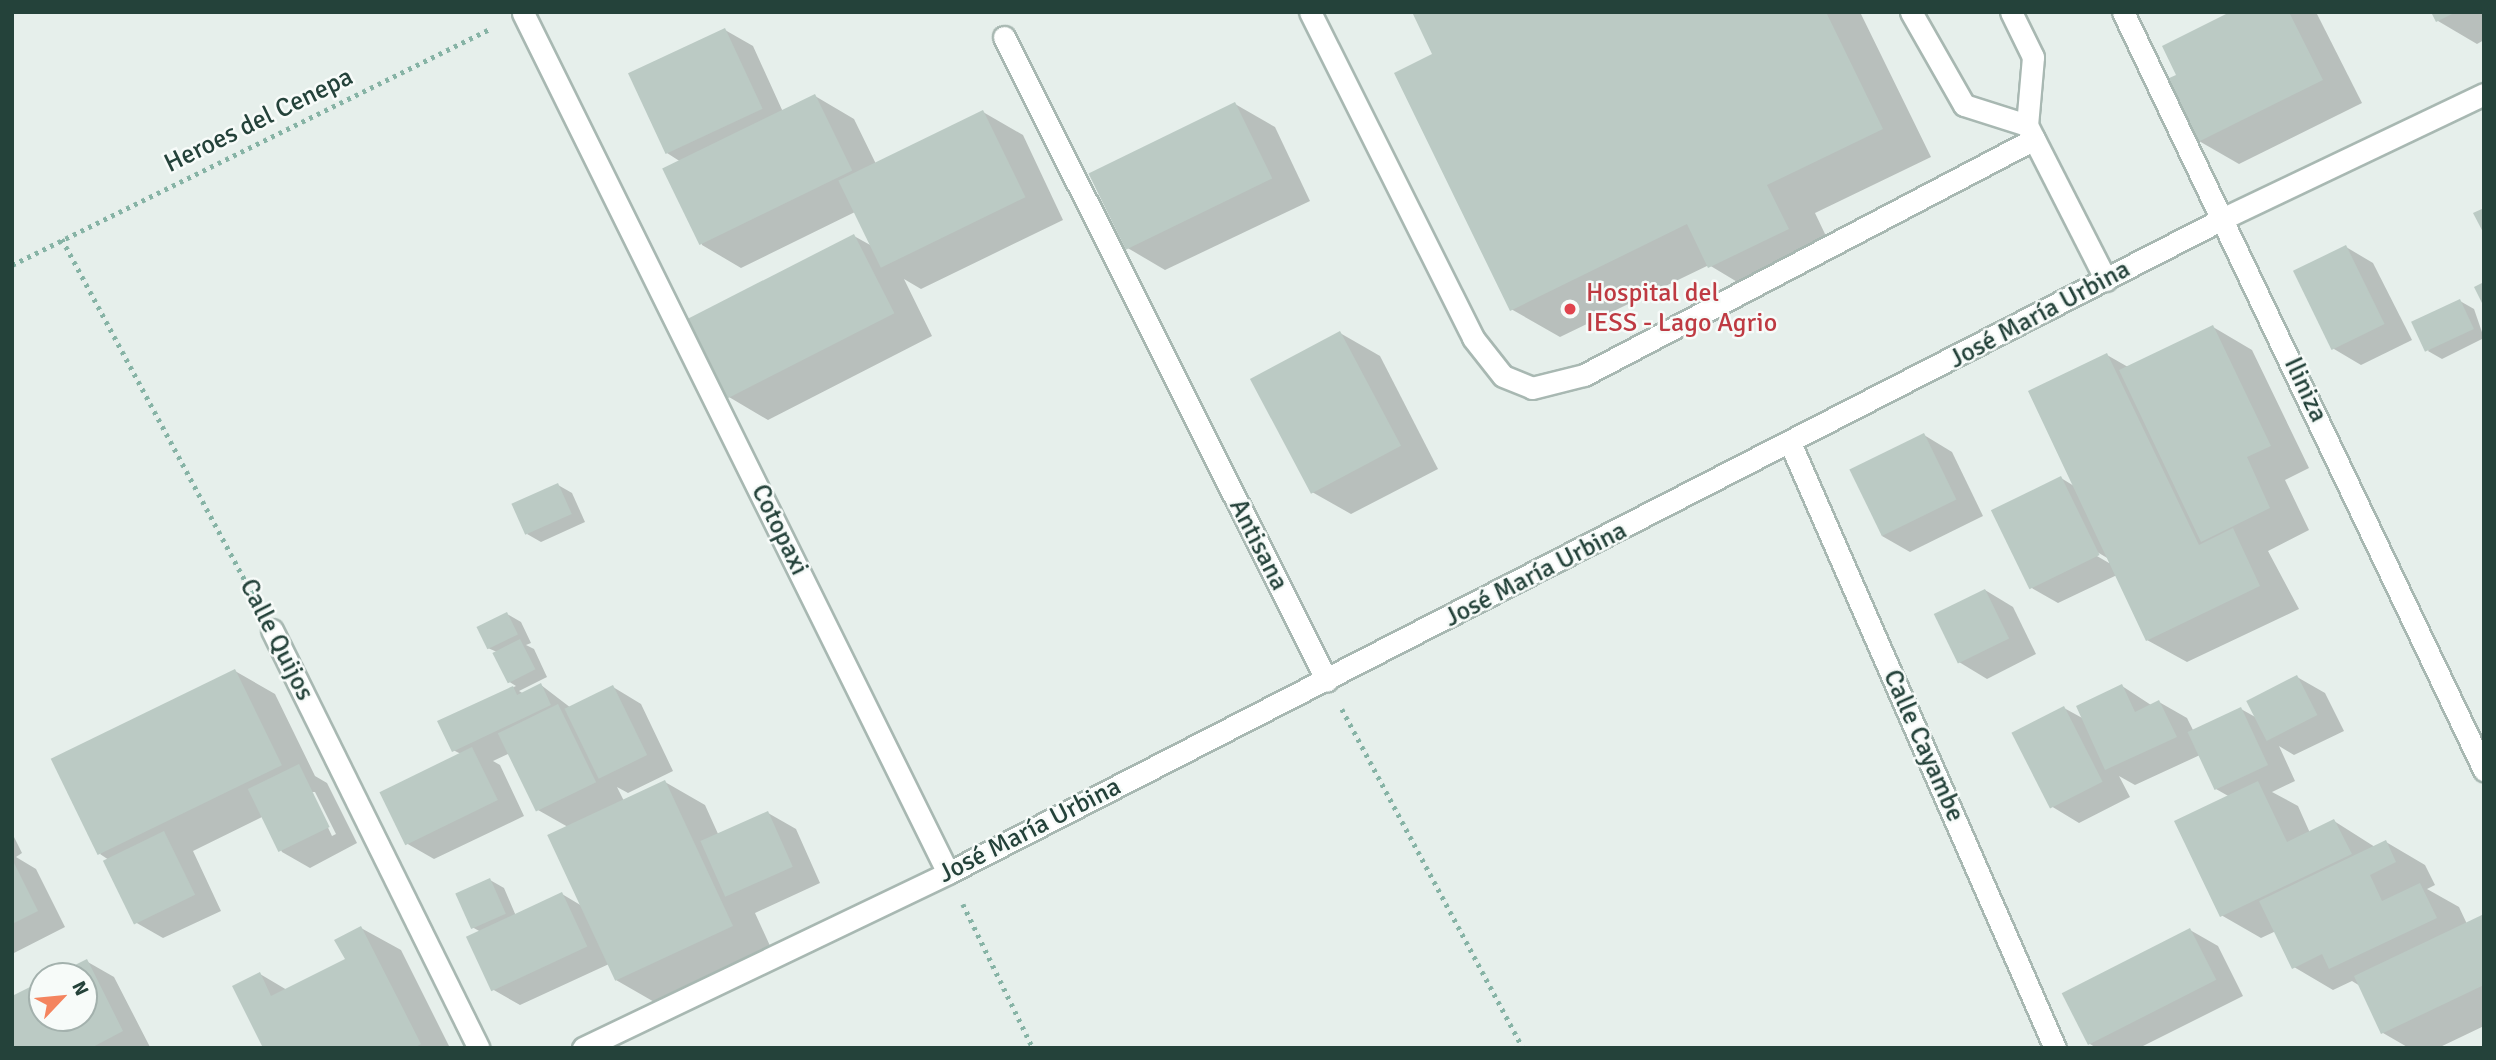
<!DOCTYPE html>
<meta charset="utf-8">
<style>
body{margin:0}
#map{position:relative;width:2496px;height:1060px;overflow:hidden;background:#e6efeb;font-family:Signika,sans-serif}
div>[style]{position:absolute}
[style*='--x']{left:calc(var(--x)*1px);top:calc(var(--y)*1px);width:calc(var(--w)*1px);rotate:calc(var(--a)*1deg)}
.shadow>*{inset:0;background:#0003}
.building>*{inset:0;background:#bbcac4;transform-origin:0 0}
.path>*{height:4.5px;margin-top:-2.25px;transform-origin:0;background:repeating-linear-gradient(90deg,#86b3a5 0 3.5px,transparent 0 8.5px)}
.roads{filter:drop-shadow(2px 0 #a8b8b2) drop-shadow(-2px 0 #a8b8b2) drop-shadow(0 2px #a8b8b2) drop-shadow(0 -2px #a8b8b2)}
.minor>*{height:21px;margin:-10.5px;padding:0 10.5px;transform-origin:10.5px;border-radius:10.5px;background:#fff}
.dots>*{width:19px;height:19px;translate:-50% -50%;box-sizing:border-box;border:4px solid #f7fbf9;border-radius:50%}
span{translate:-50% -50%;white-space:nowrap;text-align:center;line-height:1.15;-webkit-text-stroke:5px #f7fbf9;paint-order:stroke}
.street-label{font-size:26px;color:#24423a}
.health-label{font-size:26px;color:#be3a42}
.left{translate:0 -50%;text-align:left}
.frame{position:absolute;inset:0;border:14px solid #24423a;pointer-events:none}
.north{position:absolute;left:28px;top:962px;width:70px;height:70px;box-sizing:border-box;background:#f7fbf9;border:2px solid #a3b1ad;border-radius:50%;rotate:64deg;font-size:19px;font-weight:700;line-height:28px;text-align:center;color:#24423a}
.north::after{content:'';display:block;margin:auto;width:24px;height:32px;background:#f4845f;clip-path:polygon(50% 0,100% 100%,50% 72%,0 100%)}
</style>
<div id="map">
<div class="shadow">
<i style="clip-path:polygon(1414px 12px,1860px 12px,1931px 157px,1815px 213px,1836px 257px,1759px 295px,1709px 265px,1560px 337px,1511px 309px,1435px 55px)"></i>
<i style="clip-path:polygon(2234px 12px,2317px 14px,2362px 103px,2239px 164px,2199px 141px,2178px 76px)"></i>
<i style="clip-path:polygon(2433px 12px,2484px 12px,2484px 40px,2477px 44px,2438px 21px)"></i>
<i style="clip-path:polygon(725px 30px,753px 46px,783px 112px,815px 96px,854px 119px,876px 164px,983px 112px,1023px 135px,1063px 220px,921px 289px,904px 279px,932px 336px,768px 420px,729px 397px,854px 236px,872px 246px,855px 212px,741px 268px,702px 245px,681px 162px,667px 153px)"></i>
<i style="clip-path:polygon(1235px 104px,1275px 127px,1310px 201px,1165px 270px,1126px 247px)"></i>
<i style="clip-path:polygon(2346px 247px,2373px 263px,2412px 340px,2361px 365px,2334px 349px)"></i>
<i style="clip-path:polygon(2460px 301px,2474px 309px,2484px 338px,2442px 359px,2428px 351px)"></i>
<i style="clip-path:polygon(evenodd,2213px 327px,2252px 350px,2309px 468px,2285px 480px,2309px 530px,2268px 551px,2299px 609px,2187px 662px,2147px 640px,2117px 575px,2058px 603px,2030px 587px,2061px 478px,2074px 486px,2107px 355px,2128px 367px,2213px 327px,2092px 549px,2109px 559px,2109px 563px,2090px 552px,2092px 549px)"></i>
<i style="clip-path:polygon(1340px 333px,1380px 356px,1438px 469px,1351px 514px,1312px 492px)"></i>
<i style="clip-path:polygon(1924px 435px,1952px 452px,1983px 516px,1910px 552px,1882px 536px)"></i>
<i style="clip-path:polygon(558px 485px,572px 493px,585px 522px,541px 542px,527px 534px)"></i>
<i style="clip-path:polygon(1985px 590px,2013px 607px,2036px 654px,1987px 679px,1959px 662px)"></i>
<i style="clip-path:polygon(507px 614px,521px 622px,531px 643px,526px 645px,534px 649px,547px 677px,519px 691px,524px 694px,541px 685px,571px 708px,613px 687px,641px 704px,673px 771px,628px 793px,617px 787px,624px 801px,665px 782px,705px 805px,719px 836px,768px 813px,796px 829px,820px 883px,755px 913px,771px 948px,656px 1003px,616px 980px,609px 964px,520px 1005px,492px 989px,481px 932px,472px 927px,490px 880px,504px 888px,516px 916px,562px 894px,582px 906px,568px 827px,538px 810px,510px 753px,493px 761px,500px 765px,524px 816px,434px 859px,406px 843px,461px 754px,453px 750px,439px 722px,516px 686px,508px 681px,497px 652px,488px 648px)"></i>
<i style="clip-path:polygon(evenodd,235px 671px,275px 694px,315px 776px,327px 783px,357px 843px,310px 868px,282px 852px,264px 816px,193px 851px,221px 911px,163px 938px,135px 922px,109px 860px,100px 854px,235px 671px,311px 792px,315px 792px,336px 834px,332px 836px,311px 792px)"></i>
<i style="clip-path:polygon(2297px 677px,2325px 693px,2344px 731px,2294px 755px,2279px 746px,2295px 781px,2272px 792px,2298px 806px,2310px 833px,2334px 821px,2375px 847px,2386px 842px,2425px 865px,2435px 885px,2427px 889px,2459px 907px,2467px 924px,2484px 916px,2484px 1026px,2438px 1048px,2409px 1048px,2383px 1033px,2360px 986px,2352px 981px,2333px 990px,2294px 967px,2276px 931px,2261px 938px,2221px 915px,2230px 797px,2216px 789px,2200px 755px,2135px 785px,2119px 776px,2130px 797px,2079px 823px,2051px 806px,2064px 708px,2084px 719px,2122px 686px,2151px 705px,2159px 702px,2187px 718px,2194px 732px,2241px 709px,2257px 718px)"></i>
<i style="clip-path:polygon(12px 833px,22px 853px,16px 857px,36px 869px,65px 927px,12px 954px)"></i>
<i style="clip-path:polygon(361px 928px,401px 950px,450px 1048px,265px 1048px,260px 974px,287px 990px,347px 960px)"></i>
<i style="clip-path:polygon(2190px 930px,2218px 946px,2243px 996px,2139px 1048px,2097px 1048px,2088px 1043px)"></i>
<i style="clip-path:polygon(86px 961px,114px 977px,150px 1047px,12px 1048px,42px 983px,42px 1018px,84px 1018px,84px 976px,57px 976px)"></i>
</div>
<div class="building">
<i style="clip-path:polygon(1412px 12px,1826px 12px,1883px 129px,1767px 185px,1789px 229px,1708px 268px,1687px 224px,1510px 311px,1394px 73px,1432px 54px)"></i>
<i style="clip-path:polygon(2230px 12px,2289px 12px,2323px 80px,2198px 142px,2167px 79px,2176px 75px,2162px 46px)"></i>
<i style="clip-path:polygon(2431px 12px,2456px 12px,2436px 22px)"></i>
<i style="left:725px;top:28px;width:89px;height:107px;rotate:65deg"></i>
<i style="left:815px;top:94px;width:85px;height:170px;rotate:64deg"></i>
<i style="left:1235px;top:102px;width:85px;height:163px;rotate:64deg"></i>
<i style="left:983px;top:110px;width:97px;height:161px;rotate:64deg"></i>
<i style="clip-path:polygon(2484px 208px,2484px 234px,2473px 213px)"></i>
<i style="left:854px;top:234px;width:89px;height:187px;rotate:63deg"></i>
<i style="left:2346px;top:245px;width:88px;height:59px;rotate:64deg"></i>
<i style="clip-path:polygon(2484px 282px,2484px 307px,2474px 287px)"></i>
<i style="left:2460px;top:299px;width:33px;height:54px;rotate:65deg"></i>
<i style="clip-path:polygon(2213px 325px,2271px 446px,2247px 457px,2270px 508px,2201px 542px,2119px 370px)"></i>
<i style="left:1340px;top:331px;width:130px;height:102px;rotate:62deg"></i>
<i style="clip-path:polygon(2107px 353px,2199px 545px,2233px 528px,2260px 586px,2146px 641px,2028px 391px)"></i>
<i style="left:1924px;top:433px;width:74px;height:83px;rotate:64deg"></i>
<i style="left:2061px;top:476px;width:88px;height:78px;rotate:64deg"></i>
<i style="left:558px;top:483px;width:34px;height:51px;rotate:66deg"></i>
<i style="left:1985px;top:589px;width:55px;height:57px;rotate:64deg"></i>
<i style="left:507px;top:612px;width:25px;height:34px;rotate:64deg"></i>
<i style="left:520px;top:639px;width:34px;height:31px;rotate:63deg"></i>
<i style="left:235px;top:669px;width:107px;height:205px;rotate:64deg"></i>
<i style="left:2297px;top:675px;width:45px;height:57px;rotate:63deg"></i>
<i style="clip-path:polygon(541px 683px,551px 705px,452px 752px,437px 721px,513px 686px,517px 695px)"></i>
<i style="clip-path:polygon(2122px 684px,2135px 712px,2159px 700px,2177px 737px,2105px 770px,2076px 706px)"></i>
<i style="left:613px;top:685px;width:78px;height:54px;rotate:64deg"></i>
<i style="left:558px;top:704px;width:87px;height:67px;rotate:64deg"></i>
<i style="left:2064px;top:706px;width:85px;height:59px;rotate:63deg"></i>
<i style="left:2241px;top:707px;width:64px;height:59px;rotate:65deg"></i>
<i style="left:472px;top:747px;width:59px;height:103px;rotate:64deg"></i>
<i style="left:299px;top:764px;width:70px;height:57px;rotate:64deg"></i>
<i style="left:665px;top:780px;width:161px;height:130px;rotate:65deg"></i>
<i style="clip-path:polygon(2258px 781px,2287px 842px,2334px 819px,2352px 854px,2220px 917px,2174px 821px)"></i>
<i style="left:768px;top:811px;width:61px;height:74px;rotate:66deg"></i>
<i style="left:164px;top:831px;width:71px;height:68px;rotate:64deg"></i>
<i style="clip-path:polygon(2386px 840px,2396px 862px,2370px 875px,2382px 901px,2420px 883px,2437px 918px,2329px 969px,2322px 954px,2292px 969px,2259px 901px)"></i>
<i style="clip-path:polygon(12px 859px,38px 911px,12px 924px)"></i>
<i style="left:490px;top:878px;width:39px;height:38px;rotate:66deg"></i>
<i style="left:562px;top:892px;width:60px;height:106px;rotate:65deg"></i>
<i style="clip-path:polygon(2484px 914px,2484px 985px,2381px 1034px,2354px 976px)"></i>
<i style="clip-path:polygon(361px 926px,421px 1044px,414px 1048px,263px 1048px,232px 986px,260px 972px,271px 996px,345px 959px,334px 940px)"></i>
<i style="left:2190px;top:928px;width:58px;height:144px;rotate:63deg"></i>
<i style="clip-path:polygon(87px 959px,123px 1031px,91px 1048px,12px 1048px,12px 996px,42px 981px,42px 1018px,84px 1018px,84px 976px,53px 976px)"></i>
</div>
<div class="path">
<i style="--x:62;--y:239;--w:412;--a:61.8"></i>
<i style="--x:12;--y:265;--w:535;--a:-26.28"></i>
<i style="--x:1342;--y:709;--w:384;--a:61.9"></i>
<i style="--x:963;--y:904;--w:160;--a:64.1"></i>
</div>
<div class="roads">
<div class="minor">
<i style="--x:1310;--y:12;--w:364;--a:63.4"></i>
<i style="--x:1473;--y:338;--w:48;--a:51.7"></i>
<i style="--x:1503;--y:376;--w:31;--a:22"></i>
<i style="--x:1532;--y:388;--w:54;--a:-14"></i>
<i style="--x:1584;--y:375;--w:508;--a:-27.67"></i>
<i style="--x:1911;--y:12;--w:107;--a:60.3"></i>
<i style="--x:1964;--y:105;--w:66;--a:17.6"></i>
<i style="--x:2011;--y:12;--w:50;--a:63.9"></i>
<i style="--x:2033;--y:57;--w:68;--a:95"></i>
<i style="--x:2027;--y:125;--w:174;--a:63"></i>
<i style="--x:2123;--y:12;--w:840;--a:64.53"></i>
<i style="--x:523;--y:13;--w:959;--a:63.7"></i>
<i style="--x:1004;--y:37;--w:720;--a:63.36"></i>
<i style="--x:1791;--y:445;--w:658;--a:66.36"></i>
<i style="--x:272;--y:630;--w:466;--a:63.7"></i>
<i style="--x:583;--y:1048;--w:405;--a:-25.6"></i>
<i style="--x:948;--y:873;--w:1434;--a:-27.17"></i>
<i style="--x:2224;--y:218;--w:288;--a:-25.5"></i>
</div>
</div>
<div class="dots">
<i style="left:1570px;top:309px;background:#e0444e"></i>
</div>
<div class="street-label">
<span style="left:259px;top:121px;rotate:-26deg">Heroes del Cenepa</span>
<span style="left:2040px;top:315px;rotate:-28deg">José María Urbina</span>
<span style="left:2305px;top:390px;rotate:65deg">Iliniza</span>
<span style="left:779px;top:530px;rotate:64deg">Cotopaxi</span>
<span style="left:1258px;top:545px;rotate:63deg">Antisana</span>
<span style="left:1536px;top:575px;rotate:-27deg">José María Urbina</span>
<span style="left:276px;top:640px;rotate:63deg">Calle Quijos</span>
<span style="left:1923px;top:746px;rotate:66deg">Calle Cayambe</span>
<span style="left:1030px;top:831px;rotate:-27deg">José María Urbina</span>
</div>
<div class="health-label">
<span class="left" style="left:1586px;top:309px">Hospital del<br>IESS - Lago Agrio</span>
</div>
<div class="frame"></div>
<div class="north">N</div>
</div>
